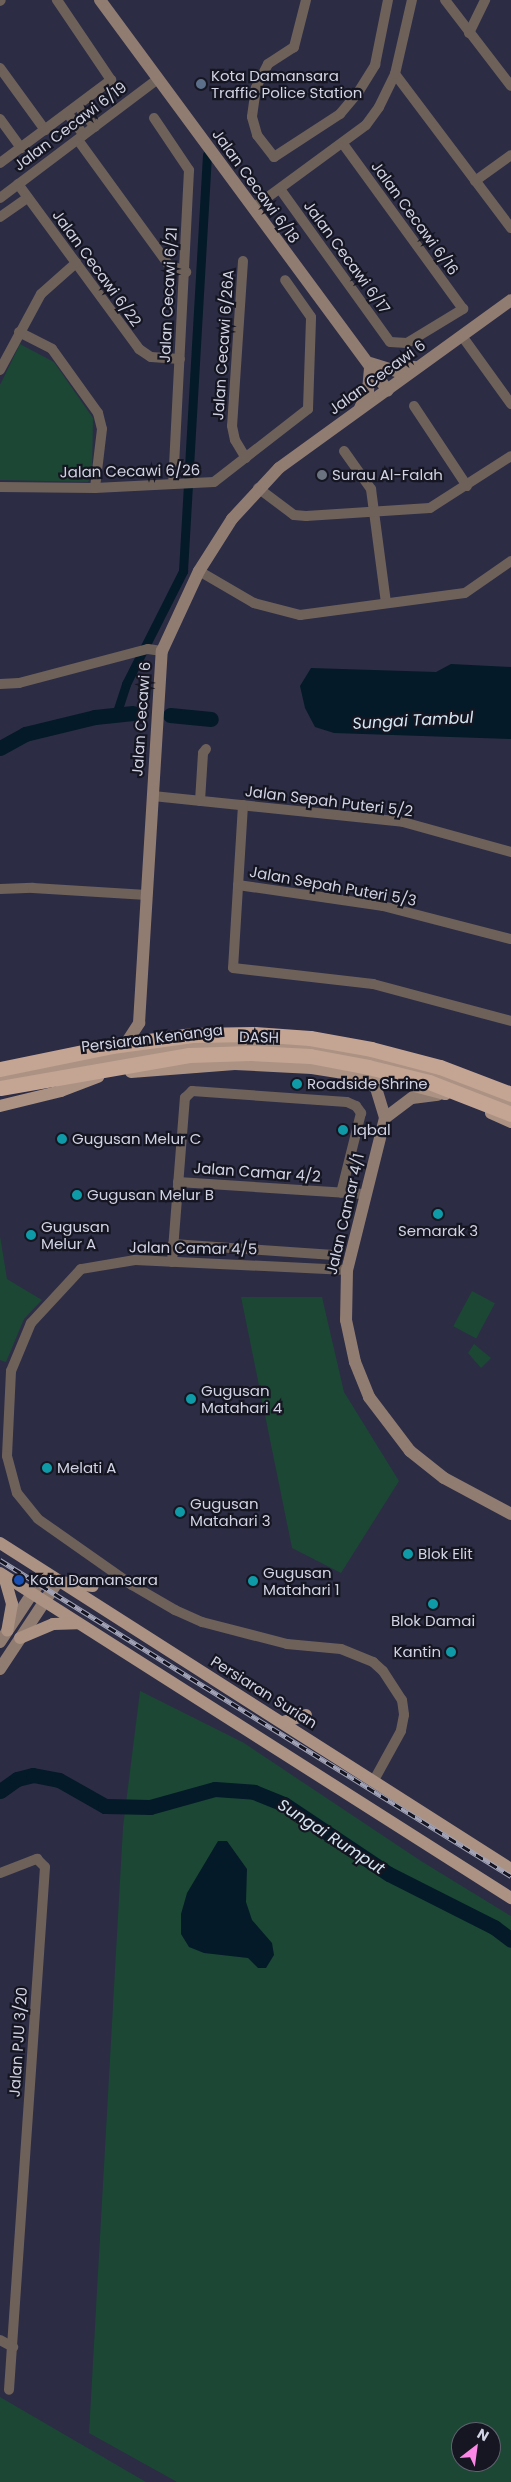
<!DOCTYPE html>
<style>
body{margin:0}
#map{position:relative;width:511px;height:2482px;overflow:hidden;background:#2c2c45;font-family:Poppins,sans-serif}
div>[style]{position:absolute}
[style*='--x']{left:calc(var(--x)*1px);top:calc(var(--y)*1px);width:calc(var(--w)*1px);rotate:calc(var(--a)*1deg)}
.green>*{inset:0;background:#1c4734;transform-origin:0 0}
.water>*{inset:0;background:#041a28}
.canal>*{height:9px;margin:-4.5px;padding:0 4.5px;transform-origin:4.5px;border-radius:4.5px;background:#041a28}
.river>*{height:15px;margin:-7.5px;padding:0 7.5px;transform-origin:7.5px;border-radius:7.5px;background:#041a28}
.street>*{height:10px;margin:-5px;padding:0 5px;transform-origin:5px;border-radius:5px;background:#6e615a}
.secondary>*{height:12px;margin:-6px;padding:0 6px;transform-origin:6px;border-radius:6px;background:#917c71}
.primary>*{height:12px;margin:-6px;padding:0 6px;transform-origin:6px;border-radius:6px;background:#ac9283}
.highway>*{height:15px;margin:-7.5px;padding:0 7.5px;transform-origin:7.5px;border-radius:7.5px;background:#c4a593}
.rail>*{height:4.5px;margin-top:-2.25px;transform-origin:0;background:repeating-linear-gradient(90deg,#151621 0 8px,#a2a3b6 0 16px);box-sizing:border-box;border-block:1px solid #a2a3b6}
.highway-bridge>*{height:15px;margin:-7.5px;padding:0 7.5px;transform-origin:7.5px;border-radius:7.5px;background:#c4a593}
.dots>*{width:14px;height:14px;translate:-50% -50%;box-sizing:border-box;border:2px solid #151621;border-radius:50%}
span{translate:-50% -50%;white-space:nowrap;text-align:center;line-height:1.15;-webkit-text-stroke:4.5px #151621;paint-order:stroke}
.poi-label{font-size:15px;color:#d1d2e3}
.left{translate:0 -50%;text-align:left}
.right{translate:-100% -50%;text-align:right}
.street-label{font-size:15px;color:#d1d2e3}
.water-label{font-size:16px;color:#d6e7f4;font-style:italic}
.north{position:absolute;left:451px;top:2422px;width:50px;height:50px;box-sizing:border-box;background:#151621;border:1px solid #60616f;border-radius:50%;rotate:30deg;font-size:14px;font-weight:700;line-height:20px;text-align:center;color:#d1d2e3}
.north::after{content:'';display:block;margin:auto;width:18px;height:22px;background:#fb87e6;clip-path:polygon(50% 0,100% 100%,50% 72%,0 100%)}
</style>
<div id="map">
<div class="green">
<i style="clip-path:polygon(20px 344px,54px 362px,93px 418px,92px 474px,88px 482px,0 480px,0 385px)"></i>
<i style="clip-path:polygon(0 1236px,7px 1279px,42px 1300px,24px 1319px,6px 1362px,0 1360px)"></i>
<i style="left:472px;top:1291px;width:26px;height:40px;rotate:28deg"></i>
<i style="clip-path:polygon(241px 1297px,322px 1297px,344px 1392px,399px 1481px,341px 1573px,292px 1548px)"></i>
<i style="clip-path:polygon(474px 1344px,491px 1358px,481px 1368px,468px 1353px)"></i>
<i style="clip-path:polygon(evenodd,140px 1691px,244px 1743px,421px 1861px,511px 1916px,511px 2482px,177px 2482px,89px 2433px,123px 1827px,140px 1691px,461px 2432px,491px 2432px,491px 2462px,461px 2462px,461px 2432px)"></i>
<i style="clip-path:polygon(0 2397px,146px 2482px,0 2482px)"></i>
</div>
<div class="water">
<i style="clip-path:polygon(451px 664px,511px 667px,511px 739px,334px 733px,315px 727px,305px 708px,300px 686px,311px 668px,436px 672px)"></i>
<i style="clip-path:polygon(218px 1841px,227px 1841px,247px 1869px,246px 1902px,252px 1920px,272px 1943px,274px 1955px,266px 1968px,258px 1968px,248px 1958px,204px 1953px,189px 1947px,181px 1934px,181px 1914px,187px 1893px)"></i>
</div>
<div class="canal">
<i style="--x:116;--y:715;--w:33;--a:-72"></i>
<i style="--x:126;--y:684;--w:127;--a:-63.2"></i>
<i style="--x:183;--y:571;--w:417;--a:-86.7"></i>
</div>
<div class="river">
<i style="--x:170;--y:715;--w:41;--a:5.6"></i>
<i style="--x:0;--y:748;--w:29;--a:-29"></i>
<i style="--x:25;--y:734;--w:72;--a:-13.7"></i>
<i style="--x:95;--y:717;--w:38;--a:-6"></i>
<i style="--x:0;--y:1791;--w:21;--a:-35"></i>
<i style="--x:17;--y:1779;--w:16;--a:-14"></i>
<i style="--x:33;--y:1775;--w:26;--a:11"></i>
<i style="--x:59;--y:1780;--w:53;--a:29.5"></i>
<i style="--x:105;--y:1806;--w:45;--a:1.3"></i>
<i style="--x:150;--y:1807;--w:67;--a:-15.5"></i>
<i style="--x:215;--y:1789;--w:39;--a:4"></i>
<i style="--x:254;--y:1792;--w:32;--a:22"></i>
<i style="--x:284;--y:1804;--w:126;--a:33.7"></i>
<i style="--x:389;--y:1874;--w:118;--a:26.8"></i>
<i style="--x:494;--y:1927;--w:21;--a:37"></i>
</div>
<div class="street">
<i style="--x:306;--y:0;--w:49;--a:104.3"></i>
<i style="--x:294;--y:47;--w:31;--a:147"></i>
<i style="--x:268;--y:64;--w:27;--a:117"></i>
<i style="--x:256;--y:88;--w:29;--a:98"></i>
<i style="--x:252;--y:117;--w:19;--a:74"></i>
<i style="--x:257;--y:135;--w:28;--a:52"></i>
<i style="--x:274;--y:157;--w:79;--a:-33.1"></i>
<i style="--x:340;--y:114;--w:30;--a:-50"></i>
<i style="--x:359;--y:91;--w:31;--a:-58"></i>
<i style="--x:375;--y:65;--w:66;--a:-78.7"></i>
<i style="--x:445;--y:0;--w:108;--a:52.5"></i>
<i style="--x:0;--y:1;--w:1;--a:-45"></i>
<i style="--x:469;--y:33;--w:37;--a:-64"></i>
<i style="--x:0;--y:68;--w:77;--a:54"></i>
<i style="--x:395;--y:74;--w:193;--a:53"></i>
<i style="--x:78;--y:106;--w:27;--a:51"></i>
<i style="--x:68;--y:114;--w:26;--a:53"></i>
<i style="--x:154;--y:118;--w:63;--a:56.1"></i>
<i style="--x:189;--y:170;--w:314;--a:92.9"></i>
<i style="--x:0;--y:119;--w:36;--a:54"></i>
<i style="--x:78;--y:140;--w:153;--a:54"></i>
<i style="--x:168;--y:264;--w:20;--a:24"></i>
<i style="--x:0;--y:163;--w:139;--a:-36.8"></i>
<i style="--x:111;--y:80;--w:97;--a:-124"></i>
<i style="--x:475;--y:181;--w:44;--a:-35.8"></i>
<i style="--x:18;--y:184;--w:205;--a:53.7"></i>
<i style="--x:139;--y:349;--w:14;--a:34"></i>
<i style="--x:151;--y:357;--w:29;--a:4"></i>
<i style="--x:280;--y:189;--w:188;--a:54.3"></i>
<i style="--x:390;--y:342;--w:17;--a:3"></i>
<i style="--x:407;--y:343;--w:66;--a:-31.3"></i>
<i style="--x:463;--y:309;--w:204;--a:-126"></i>
<i style="--x:0;--y:198;--w:198;--a:-37"></i>
<i style="--x:253;--y:208;--w:140;--a:-36.3"></i>
<i style="--x:366;--y:125;--w:22;--a:-54"></i>
<i style="--x:379;--y:107;--w:37;--a:-64"></i>
<i style="--x:395;--y:74;--w:76;--a:-77.1"></i>
<i style="--x:0;--y:217;--w:33;--a:-35"></i>
<i style="--x:243;--y:261;--w:165;--a:93.8"></i>
<i style="--x:232;--y:426;--w:14;--a:78"></i>
<i style="--x:235;--y:440;--w:21;--a:59"></i>
<i style="--x:19;--y:332;--w:37;--a:27"></i>
<i style="--x:52;--y:349;--w:79;--a:54.3"></i>
<i style="--x:98;--y:413;--w:16;--a:76"></i>
<i style="--x:102;--y:429;--w:59;--a:96.8"></i>
<i style="--x:462;--y:336;--w:84;--a:54.2"></i>
<i style="--x:0;--y:370;--w:86;--a:-61.7"></i>
<i style="--x:41;--y:294;--w:47;--a:-41.5"></i>
<i style="--x:414;--y:406;--w:96;--a:56.5"></i>
<i style="--x:344;--y:451;--w:47;--a:54.6"></i>
<i style="--x:371;--y:489;--w:115;--a:82.5"></i>
<i style="--x:0;--y:487;--w:95;--a:0.6"></i>
<i style="--x:95;--y:488;--w:119;--a:-2.9"></i>
<i style="--x:214;--y:482;--w:119;--a:-37.8"></i>
<i style="--x:308;--y:409;--w:92;--a:-88.1"></i>
<i style="--x:311;--y:317;--w:45;--a:-125.1"></i>
<i style="--x:258;--y:488;--w:45;--a:36.9"></i>
<i style="--x:294;--y:515;--w:12;--a:5"></i>
<i style="--x:306;--y:516;--w:124;--a:-3.7"></i>
<i style="--x:430;--y:508;--w:96;--a:-32.7"></i>
<i style="--x:199;--y:571;--w:64;--a:30.2"></i>
<i style="--x:254;--y:603;--w:48;--a:14.6"></i>
<i style="--x:300;--y:615;--w:166;--a:-7.6"></i>
<i style="--x:465;--y:593;--w:56;--a:-34.8"></i>
<i style="--x:0;--y:684;--w:19;--a:-3"></i>
<i style="--x:19;--y:683;--w:133;--a:-14.8"></i>
<i style="--x:148;--y:649;--w:14;--a:8"></i>
<i style="--x:153;--y:796;--w:251;--a:5.9"></i>
<i style="--x:403;--y:822;--w:112;--a:15.5"></i>
<i style="--x:200;--y:801;--w:48;--a:-86.4"></i>
<i style="--x:203;--y:753;--w:5;--a:-53"></i>
<i style="--x:243;--y:805;--w:163;--a:93.5"></i>
<i style="--x:233;--y:968;--w:141;--a:6.5"></i>
<i style="--x:373;--y:984;--w:143;--a:15"></i>
<i style="--x:238;--y:885;--w:147;--a:8.2"></i>
<i style="--x:383;--y:906;--w:132;--a:14.5"></i>
<i style="--x:0;--y:889;--w:33;--a:-2"></i>
<i style="--x:33;--y:888;--w:114;--a:3.5"></i>
<i style="--x:178;--y:1182;--w:186;--a:3.7"></i>
<i style="--x:173;--y:1244;--w:161;--a:3.9"></i>
<i style="--x:172;--y:1262;--w:165;--a:-85.5"></i>
<i style="--x:185;--y:1098;--w:10;--a:-45"></i>
<i style="--x:192;--y:1091;--w:155;--a:4.1"></i>
<i style="--x:347;--y:1102;--w:10;--a:24"></i>
<i style="--x:356;--y:1106;--w:9;--a:54"></i>
<i style="--x:361;--y:1113;--w:82;--a:104"></i>
<i style="--x:347;--y:1270;--w:212;--a:-177.3"></i>
<i style="--x:135;--y:1260;--w:55;--a:170.5"></i>
<i style="--x:81;--y:1269;--w:74;--a:132.8"></i>
<i style="--x:31;--y:1323;--w:52;--a:112.6"></i>
<i style="--x:11;--y:1371;--w:85;--a:92.7"></i>
<i style="--x:7;--y:1456;--w:38;--a:75"></i>
<i style="--x:17;--y:1493;--w:33;--a:51"></i>
<i style="--x:38;--y:1519;--w:115;--a:35.1"></i>
<i style="--x:132;--y:1585;--w:50;--a:30.2"></i>
<i style="--x:175;--y:1610;--w:30;--a:24"></i>
<i style="--x:202;--y:1622;--w:88;--a:14.5"></i>
<i style="--x:287;--y:1644;--w:54;--a:5.3"></i>
<i style="--x:341;--y:1649;--w:35;--a:22"></i>
<i style="--x:373;--y:1662;--w:13;--a:42"></i>
<i style="--x:383;--y:1671;--w:35;--a:57"></i>
<i style="--x:402;--y:1700;--w:15;--a:82"></i>
<i style="--x:404;--y:1715;--w:16;--a:101"></i>
<i style="--x:401;--y:1731;--w:58;--a:118.8"></i>
<i style="--x:0;--y:1873;--w:40;--a:-21"></i>
<i style="--x:37;--y:1859;--w:11;--a:45"></i>
<i style="--x:45;--y:1867;--w:524;--a:93.94"></i>
<i style="--x:0;--y:2340;--w:15;--a:28"></i>
</div>
<div class="secondary">
<i style="--x:100;--y:0;--w:485;--a:53.6"></i>
<i style="--x:370;--y:363;--w:28;--a:17"></i>
<i style="--x:397;--y:371;--w:18;--a:-13"></i>
<i style="--x:360;--y:408;--w:19;--a:-65"></i>
<i style="--x:368;--y:391;--w:25;--a:-85"></i>
<i style="--x:123;--y:1048;--w:30;--a:-57"></i>
<i style="--x:139;--y:1023;--w:373;--a:-86.5"></i>
<i style="--x:162;--y:651;--w:88;--a:-65.2"></i>
<i style="--x:199;--y:571;--w:62;--a:-57.6"></i>
<i style="--x:232;--y:519;--w:69;--a:-47.3"></i>
<i style="--x:279;--y:468;--w:286;--a:-35.9"></i>
<i style="--x:357;--y:1075;--w:23;--a:34"></i>
<i style="--x:376;--y:1088;--w:31;--a:73"></i>
<i style="--x:385;--y:1118;--w:157;--a:104"></i>
<i style="--x:347;--y:1270;--w:50;--a:91.1"></i>
<i style="--x:346;--y:1320;--w:43;--a:77.9"></i>
<i style="--x:355;--y:1362;--w:38;--a:68"></i>
<i style="--x:369;--y:1397;--w:68;--a:52.8"></i>
<i style="--x:410;--y:1451;--w:43;--a:38.5"></i>
<i style="--x:444;--y:1478;--w:76;--a:28.2"></i>
<i style="--x:385;--y:1118;--w:34;--a:-37"></i>
<i style="--x:412;--y:1098;--w:26;--a:-7"></i>
<i style="--x:0;--y:1642;--w:82;--a:-56.5"></i>
<i style="--x:0;--y:1669;--w:105;--a:-56.6"></i>
</div>
<div class="primary">
<i style="--x:131;--y:1072;--w:104;--a:-4.4"></i>
<i style="--x:235;--y:1064;--w:77;--a:3"></i>
<i style="--x:312;--y:1068;--w:88;--a:9.1"></i>
<i style="--x:399;--y:1082;--w:48;--a:14.6"></i>
<i style="--x:0;--y:1079;--w:183;--a:-9.8"></i>
<i style="--x:180;--y:1048;--w:52;--a:-4.4"></i>
<i style="--x:232;--y:1044;--w:71;--a:2.4"></i>
<i style="--x:303;--y:1047;--w:94;--a:10.5"></i>
<i style="--x:395;--y:1064;--w:69;--a:16.9"></i>
<i style="--x:461;--y:1084;--w:54;--a:22.8"></i>
<i style="--x:0;--y:1106;--w:63;--a:-13.8"></i>
<i style="--x:61;--y:1091;--w:40;--a:-21"></i>
<i style="--x:491;--y:1113;--w:22;--a:24"></i>
<i style="--x:0;--y:1543;--w:606;--a:32.54"></i>
<i style="--x:0;--y:1573;--w:606;--a:32.46"></i>
<i style="--x:4;--y:1576;--w:29;--a:74"></i>
<i style="--x:12;--y:1604;--w:27;--a:100"></i>
<i style="--x:60;--y:1582;--w:33;--a:7"></i>
<i style="--x:20;--y:1638;--w:36;--a:-23"></i>
<i style="--x:53;--y:1624;--w:24;--a:-2"></i>
<i style="--x:283;--y:1722;--w:24;--a:-17"></i>
</div>
<div class="highway">
<i style="--x:0;--y:1088;--w:192;--a:-9.9"></i>
<i style="--x:189;--y:1055;--w:62;--a:-1.8"></i>
<i style="--x:251;--y:1053;--w:59;--a:2.9"></i>
<i style="--x:310;--y:1056;--w:59;--a:10.7"></i>
<i style="--x:368;--y:1067;--w:63;--a:13.8"></i>
<i style="--x:429;--y:1082;--w:88;--a:21.3"></i>
</div>
<div class="rail">
<i style="--x:0;--y:1560;--w:601;--a:31.73"></i>
</div>
<div class="highway-bridge">
<i style="--x:0;--y:1069;--w:114;--a:-11.6"></i>
<i style="--x:112;--y:1046;--w:81;--a:-7.8"></i>
<i style="--x:192;--y:1035;--w:62;--a:-0.9"></i>
<i style="--x:254;--y:1034;--w:56;--a:4.1"></i>
<i style="--x:310;--y:1038;--w:62;--a:10.2"></i>
<i style="--x:371;--y:1049;--w:71;--a:14.6"></i>
<i style="--x:440;--y:1067;--w:76;--a:20.8"></i>
</div>
<div class="dots">
<i style="left:201px;top:84px;background:#5c6f8a"></i>
<i style="left:322px;top:475px;background:#6b7280"></i>
<i style="left:297px;top:1084px;background:#0f9aa8"></i>
<i style="left:343px;top:1130px;background:#0f9aa8"></i>
<i style="left:62px;top:1139px;background:#0f9aa8"></i>
<i style="left:77px;top:1195px;background:#0f9aa8"></i>
<i style="left:438px;top:1214px;background:#0f9aa8"></i>
<i style="left:31px;top:1235px;background:#0f9aa8"></i>
<i style="left:191px;top:1399px;background:#0f9aa8"></i>
<i style="left:47px;top:1468px;background:#0f9aa8"></i>
<i style="left:180px;top:1512px;background:#0f9aa8"></i>
<i style="left:408px;top:1554px;background:#0f9aa8"></i>
<i style="left:19px;top:1580px;background:#1a4fb4"></i>
<i style="left:253px;top:1581px;background:#0f9aa8"></i>
<i style="left:433px;top:1604px;background:#0f9aa8"></i>
<i style="left:451px;top:1652px;background:#0f9aa8"></i>
</div>
<div class="poi-label">
<span class="left" style="left:211px;top:84px">Kota Damansara<br>Traffic Police Station</span>
<span class="left" style="left:332px;top:475px">Surau Al-Falah</span>
<span class="left" style="left:307px;top:1084px">Roadside Shrine</span>
<span class="left" style="left:353px;top:1130px">Iqbal</span>
<span class="left" style="left:72px;top:1139px">Gugusan Melur C</span>
<span class="left" style="left:87px;top:1195px">Gugusan Melur B</span>
<span class="left" style="left:41px;top:1235px">Gugusan<br>Melur A</span>
<span style="left:438px;top:1231px">Semarak 3</span>
<span class="left" style="left:201px;top:1399px">Gugusan<br>Matahari 4</span>
<span class="left" style="left:57px;top:1468px">Melati A</span>
<span class="left" style="left:190px;top:1512px">Gugusan<br>Matahari 3</span>
<span class="left" style="left:418px;top:1554px">Blok Elit</span>
<span class="left" style="left:263px;top:1581px">Gugusan<br>Matahari 1</span>
<span class="left" style="left:30px;top:1580px">Kota Damansara</span>
<span style="left:433px;top:1621px">Blok Damai</span>
<span class="right" style="left:441px;top:1652px">Kantin</span>
</div>
<div class="street-label">
<span style="left:70px;top:126px;rotate:-37deg">Jalan Cecawi 6/19</span>
<span style="left:256px;top:186px;rotate:54deg">Jalan Cecawi 6/18</span>
<span style="left:415px;top:218px;rotate:54deg">Jalan Cecawi 6/16</span>
<span style="left:347px;top:257px;rotate:54deg">Jalan Cecawi 6/17</span>
<span style="left:97px;top:268px;rotate:54deg">Jalan Cecawi 6/22</span>
<span style="left:168px;top:295px;rotate:-87deg">Jalan Cecawi 6/21</span>
<span style="left:223px;top:345px;rotate:-86deg">Jalan Cecawi 6/26A</span>
<span style="left:377px;top:377px;rotate:-36deg">Jalan Cecawi 6</span>
<span style="left:130px;top:471px;rotate:-1deg">Jalan Cecawi 6/26</span>
<span style="left:141px;top:719px;rotate:-86deg">Jalan Cecawi 6</span>
<span style="left:329px;top:801px;rotate:7deg">Jalan Sepah Puteri 5/2</span>
<span style="left:333px;top:886px;rotate:10deg">Jalan Sepah Puteri 5/3</span>
<span style="left:259px;top:1037px;rotate:1deg">DASH</span>
<span style="left:152px;top:1038px;rotate:-7deg">Persiaran Kenanga</span>
<span style="left:257px;top:1172px;rotate:4deg">Jalan Camar 4/2</span>
<span style="left:345px;top:1214px;rotate:-77deg">Jalan Camar 4/1</span>
<span style="left:193px;top:1248px;rotate:1deg">Jalan Camar 4/5</span>
<span style="left:264px;top:1692px;rotate:32deg">Persiaran Surian</span>
<span style="left:18px;top:2042px;rotate:-86deg">Jalan PJU 3/20</span>
</div>
<div class="water-label">
<span style="left:413px;top:721px;rotate:-3deg">Sungai Tambul</span>
<span style="left:331px;top:1837px;rotate:33deg">Sungai Rumput</span>
</div>
<div class="north">N</div>
</div>
